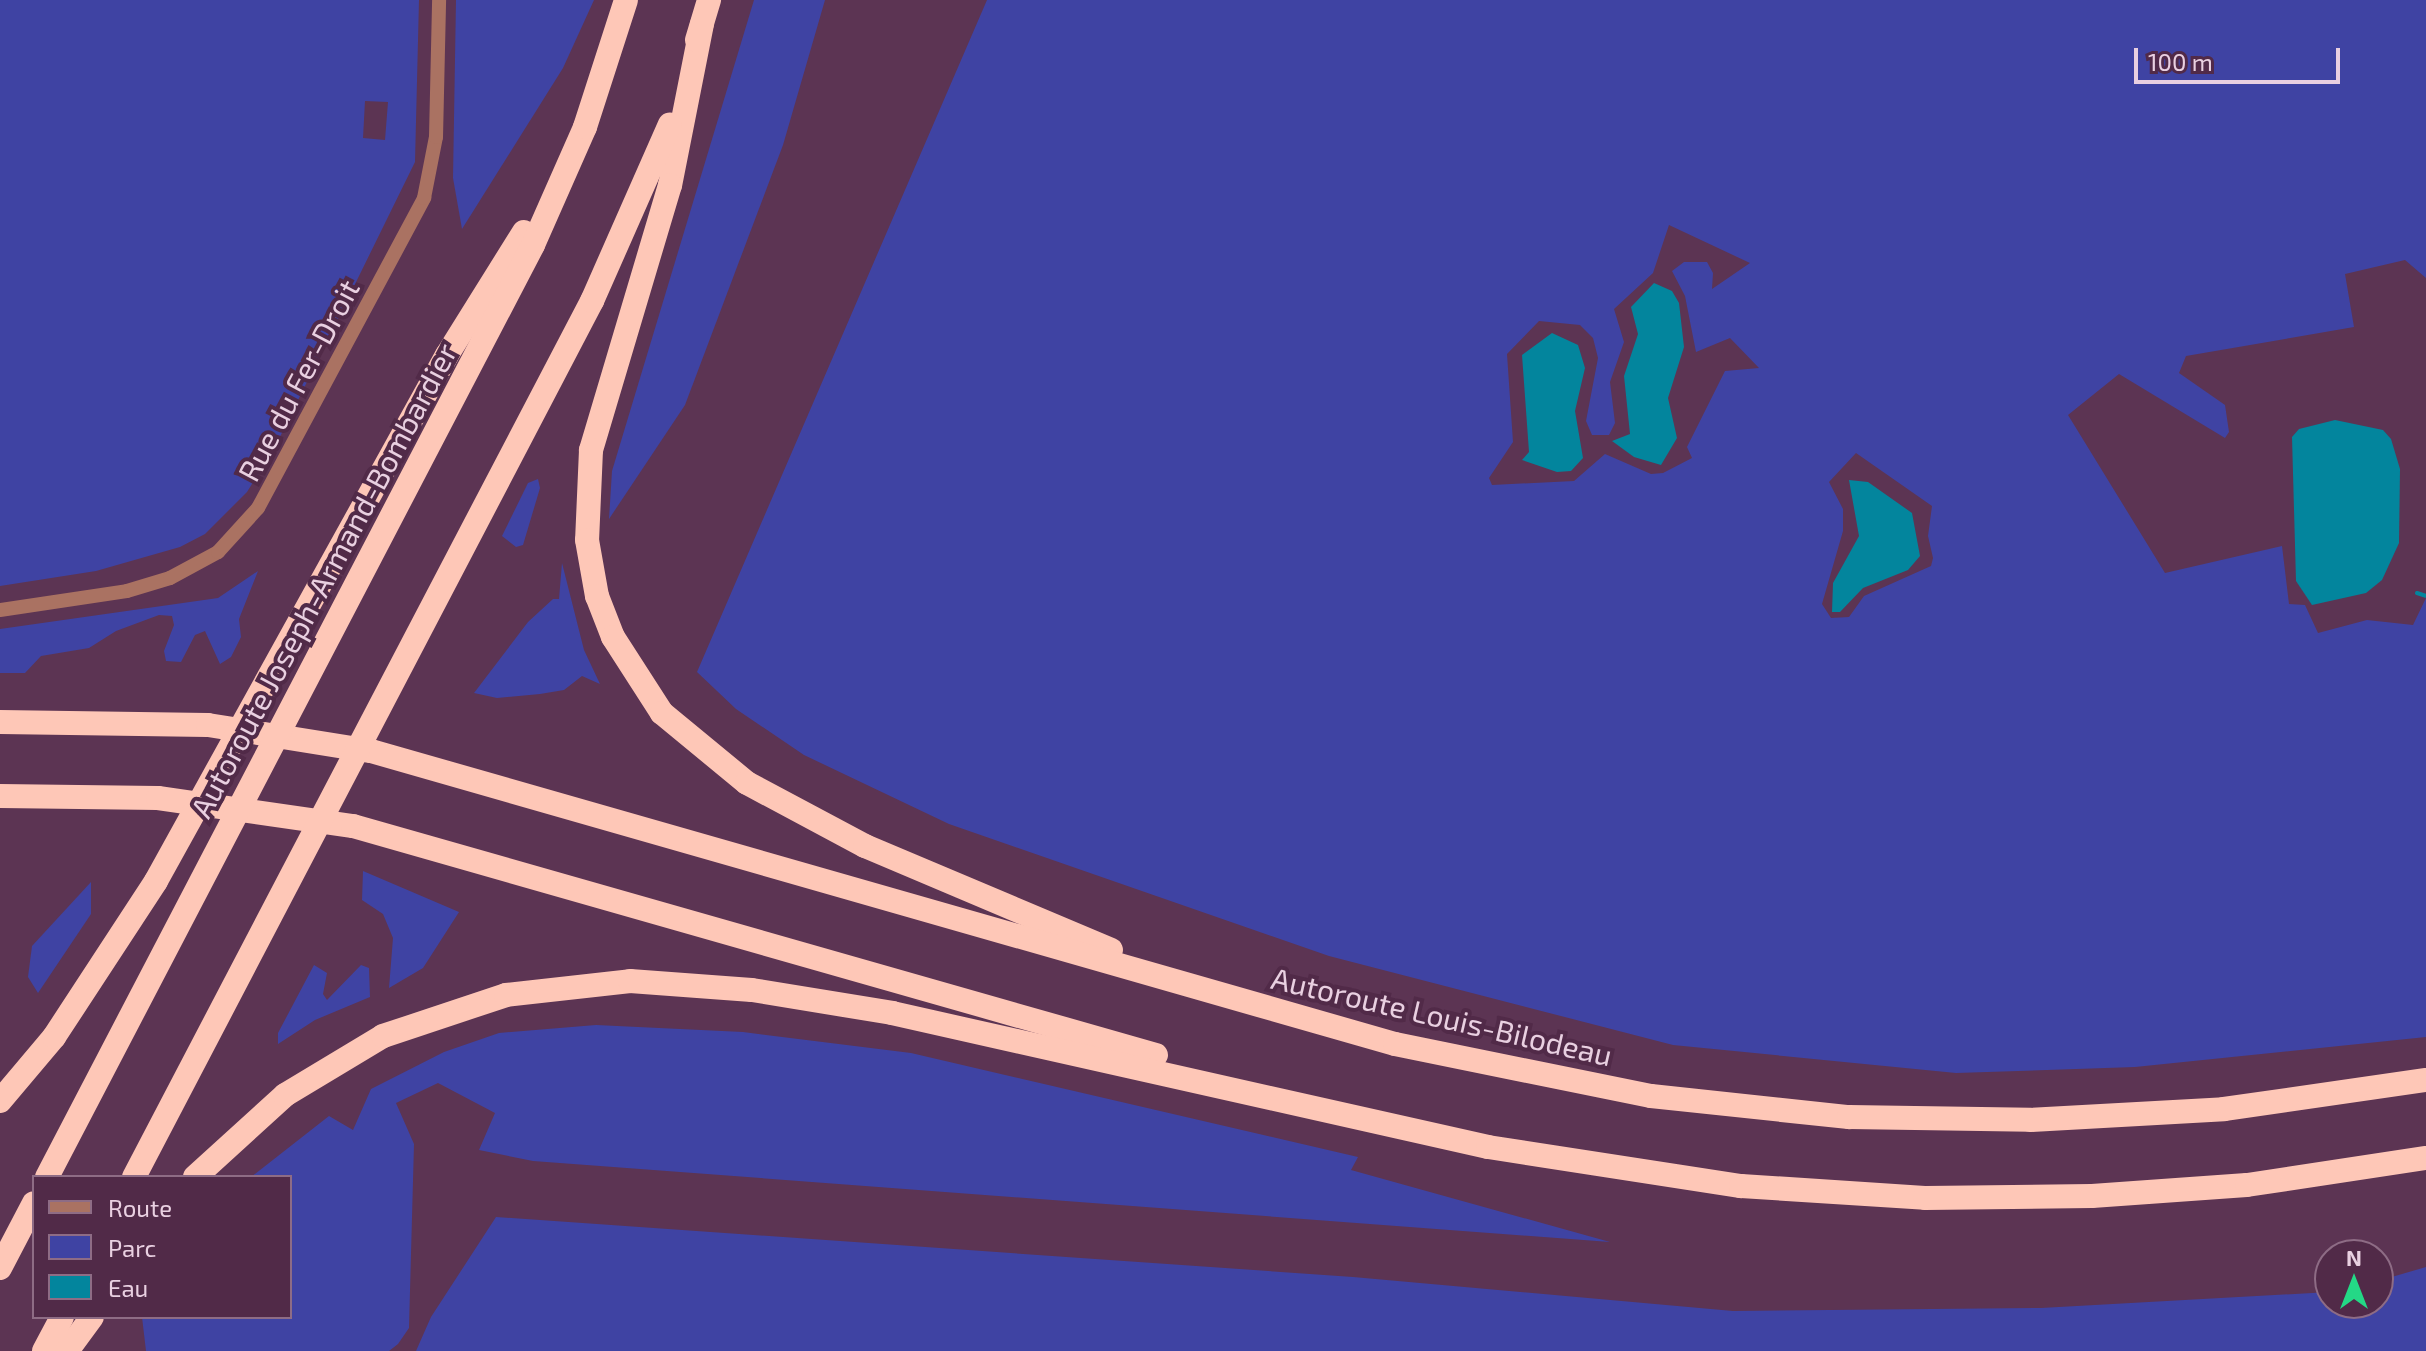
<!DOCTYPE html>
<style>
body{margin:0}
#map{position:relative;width:2426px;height:1351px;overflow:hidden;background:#5c3453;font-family:"Exo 2",sans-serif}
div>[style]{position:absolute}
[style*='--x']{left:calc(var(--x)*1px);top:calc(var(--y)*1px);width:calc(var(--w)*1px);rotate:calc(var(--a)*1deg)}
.green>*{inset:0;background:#3f43a3}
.water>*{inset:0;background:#03859d}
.stream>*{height:4px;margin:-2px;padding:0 2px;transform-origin:2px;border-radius:2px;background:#03859d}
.minor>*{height:14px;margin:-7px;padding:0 7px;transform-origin:7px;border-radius:7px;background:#aa7262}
.motorway>*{height:24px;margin:-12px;padding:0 12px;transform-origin:12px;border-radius:12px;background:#fec7b7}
span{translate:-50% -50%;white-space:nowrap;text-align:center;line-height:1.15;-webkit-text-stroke:8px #512a48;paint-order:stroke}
.street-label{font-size:30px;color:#e9d0e1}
.legend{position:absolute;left:32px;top:1175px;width:260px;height:144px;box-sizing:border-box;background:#512a48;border:2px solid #8e6c85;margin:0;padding:10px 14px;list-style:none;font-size:24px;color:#e9d0e1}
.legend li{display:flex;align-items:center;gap:16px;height:40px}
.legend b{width:40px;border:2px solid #8e6c85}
.north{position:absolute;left:2314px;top:1239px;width:80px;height:80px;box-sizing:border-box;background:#512a48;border:2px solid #8e6c85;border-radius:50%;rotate:0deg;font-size:22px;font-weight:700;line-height:32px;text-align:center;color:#e9d0e1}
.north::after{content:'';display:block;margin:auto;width:28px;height:36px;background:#24d886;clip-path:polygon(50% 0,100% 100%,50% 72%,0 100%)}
.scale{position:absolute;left:2134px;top:48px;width:206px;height:36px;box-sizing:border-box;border:4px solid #e9d0e1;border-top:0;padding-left:10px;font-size:24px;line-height:28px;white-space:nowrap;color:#e9d0e1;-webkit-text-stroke:6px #512a48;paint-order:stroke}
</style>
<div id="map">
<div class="green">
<i style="clip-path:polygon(evenodd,0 0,419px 0,415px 162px,275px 447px,247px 492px,205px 534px,180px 547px,96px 571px,0 586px,0 0,365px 101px,388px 102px,385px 140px,363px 138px,365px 101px)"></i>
<i style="clip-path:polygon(456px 0,594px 0,563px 68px,462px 229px,453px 178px)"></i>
<i style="clip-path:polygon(754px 0,825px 0,783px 145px,685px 405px,609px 519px,612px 471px)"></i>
<i style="clip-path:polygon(evenodd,987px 0,2426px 0,2426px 278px,2405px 260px,2345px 274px,2354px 327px,2186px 356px,2179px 373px,2225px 405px,2229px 432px,2225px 438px,2119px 374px,2068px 415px,2165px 573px,2282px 546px,2289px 604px,2305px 605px,2318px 633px,2367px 620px,2413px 625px,2426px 598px,2426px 1037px,2135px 1067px,1956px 1073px,1673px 1045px,1329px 956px,949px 824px,804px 755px,736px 709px,697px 672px,987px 0,1669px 225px,1750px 263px,1712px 289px,1713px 273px,1707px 262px,1684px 262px,1672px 271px,1685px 296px,1696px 352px,1730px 338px,1759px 368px,1725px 371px,1687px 447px,1692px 458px,1663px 473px,1651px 474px,1605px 454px,1574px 481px,1492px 485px,1489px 478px,1513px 442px,1507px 354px,1539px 321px,1580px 325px,1593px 338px,1598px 358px,1586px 421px,1592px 435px,1609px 435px,1615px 423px,1610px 382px,1624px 342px,1614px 309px,1653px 273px,1669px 225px,987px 0,1856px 453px,1932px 506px,1928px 536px,1933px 558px,1931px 566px,1864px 596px,1849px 617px,1831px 618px,1822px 604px,1843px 531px,1843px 509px,1829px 482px,1856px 453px)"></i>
<i style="clip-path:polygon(538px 479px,540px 488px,523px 545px,516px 547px,502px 536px,528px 483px)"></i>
<i style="clip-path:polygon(562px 563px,584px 650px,600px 684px,582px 676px,564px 690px,540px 694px,497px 698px,474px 693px,528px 622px,553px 599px,559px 599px)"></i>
<i style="clip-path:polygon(258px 571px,239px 619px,241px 637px,231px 657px,220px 664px,205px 631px,195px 635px,181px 662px,166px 661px,164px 651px,174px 625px,172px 616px,159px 615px,116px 631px,89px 648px,41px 656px,25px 673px,0 673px,0 629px,218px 598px)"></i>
<i style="clip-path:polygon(363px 871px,459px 912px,423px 968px,389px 988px,393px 938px,383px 914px,362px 900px)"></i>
<i style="clip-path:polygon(91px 882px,91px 914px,38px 993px,28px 977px,32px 946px)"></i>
<i style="clip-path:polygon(314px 965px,327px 973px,323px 994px,327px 1000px,361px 965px,369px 968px,370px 997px,315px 1020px,278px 1044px,278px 1033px)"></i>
<i style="clip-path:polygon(596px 1025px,743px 1032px,911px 1053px,1358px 1157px,1351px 1170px,1610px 1242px,533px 1161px,479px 1150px,495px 1113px,438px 1083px,396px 1103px,414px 1144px,409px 1328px,398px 1344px,389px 1351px,146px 1351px,142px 1317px,290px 1317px,290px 1177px,251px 1177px,329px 1116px,353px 1130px,371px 1089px,444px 1052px,499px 1033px)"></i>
<i style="clip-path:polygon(496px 1217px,1353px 1277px,1733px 1311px,2041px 1308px,2330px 1292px,2330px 1303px,2378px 1303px,2378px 1281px,2426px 1267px,2426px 1351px,416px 1351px,431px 1317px)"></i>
</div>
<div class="water">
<i style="clip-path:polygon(1654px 283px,1672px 291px,1679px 303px,1684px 347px,1668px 398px,1677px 438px,1661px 465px,1634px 457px,1612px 441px,1630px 434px,1624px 376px,1638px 334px,1631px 307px)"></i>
<i style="clip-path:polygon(1552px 333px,1578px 345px,1585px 368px,1575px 411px,1583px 458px,1571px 471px,1557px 472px,1522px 460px,1529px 452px,1522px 355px)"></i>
<i style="clip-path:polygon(2335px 420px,2383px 430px,2391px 439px,2400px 469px,2399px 543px,2382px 580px,2366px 593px,2312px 605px,2296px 581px,2292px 437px,2299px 429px)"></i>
<i style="clip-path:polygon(1849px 480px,1868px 482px,1912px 513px,1920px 556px,1908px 570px,1863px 588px,1840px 612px,1832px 612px,1833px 583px,1859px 536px)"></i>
</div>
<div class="stream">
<i style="--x:2417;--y:593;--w:9;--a:18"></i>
</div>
<div class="minor">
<i style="--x:0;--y:610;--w:128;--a:-8.5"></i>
<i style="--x:127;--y:591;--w:45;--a:-16.8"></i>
<i style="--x:170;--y:578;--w:55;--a:-28.4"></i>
<i style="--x:218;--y:552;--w:59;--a:-47.7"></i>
<i style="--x:258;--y:508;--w:352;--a:-61.8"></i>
<i style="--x:424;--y:198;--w:62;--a:-78.9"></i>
<i style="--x:436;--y:137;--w:137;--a:-88.7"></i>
</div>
<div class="motorway">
<i style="--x:702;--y:24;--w:164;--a:101.2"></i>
<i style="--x:670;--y:185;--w:277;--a:106.6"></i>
<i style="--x:591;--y:450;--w:90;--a:92.5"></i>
<i style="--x:587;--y:540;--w:57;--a:79.9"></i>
<i style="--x:597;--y:596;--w:44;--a:68.7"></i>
<i style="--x:613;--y:637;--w:90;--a:57.2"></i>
<i style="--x:662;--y:713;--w:110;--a:39.5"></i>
<i style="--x:747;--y:783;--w:134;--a:28.1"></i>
<i style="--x:865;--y:846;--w:267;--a:22.9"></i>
<i style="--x:697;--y:40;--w:42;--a:-73.3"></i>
<i style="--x:0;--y:722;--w:208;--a:0.8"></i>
<i style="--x:208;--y:725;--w:165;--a:9.1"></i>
<i style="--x:371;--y:751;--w:1065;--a:15.97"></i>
<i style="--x:1395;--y:1044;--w:261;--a:11.5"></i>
<i style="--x:1651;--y:1096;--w:199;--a:6.1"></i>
<i style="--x:1849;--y:1117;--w:181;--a:0.9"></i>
<i style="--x:2030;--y:1120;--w:194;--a:-3.2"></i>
<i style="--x:2224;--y:1109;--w:204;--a:-8.2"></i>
<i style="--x:0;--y:796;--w:158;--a:0.7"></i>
<i style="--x:158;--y:798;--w:197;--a:8.2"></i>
<i style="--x:353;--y:826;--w:835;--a:15.92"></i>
<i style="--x:0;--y:1101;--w:84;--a:-49.8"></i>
<i style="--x:54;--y:1037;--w:186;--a:-56.8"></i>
<i style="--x:156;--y:881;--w:601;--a:-61.05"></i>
<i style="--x:447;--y:355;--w:145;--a:-58"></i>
<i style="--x:47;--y:1177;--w:1051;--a:-62.46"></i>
<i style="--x:533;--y:245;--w:129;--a:-66.2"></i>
<i style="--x:585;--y:127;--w:133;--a:-72.1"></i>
<i style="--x:134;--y:1177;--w:989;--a:-62.4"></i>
<i style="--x:592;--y:301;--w:193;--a:-66.2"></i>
<i style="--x:195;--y:1177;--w:122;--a:-42.3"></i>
<i style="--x:285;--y:1095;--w:114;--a:-31"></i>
<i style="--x:383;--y:1036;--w:130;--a:-18.4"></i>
<i style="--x:506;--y:995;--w:125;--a:-6.4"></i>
<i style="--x:630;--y:981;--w:122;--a:4.2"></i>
<i style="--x:752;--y:990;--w:142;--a:9.3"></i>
<i style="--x:892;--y:1013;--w:611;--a:12.67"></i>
<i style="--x:1488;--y:1147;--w:256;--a:8.8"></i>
<i style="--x:1741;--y:1186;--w:184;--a:3.7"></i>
<i style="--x:1925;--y:1198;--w:167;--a:-0.7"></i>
<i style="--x:2092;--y:1196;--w:155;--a:-4.1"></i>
<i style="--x:2247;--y:1185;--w:181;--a:-8.6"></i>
<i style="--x:0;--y:1268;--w:73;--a:-62.4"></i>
<i style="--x:44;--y:1351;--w:38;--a:-62"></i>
<i style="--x:67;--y:1351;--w:42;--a:-53.7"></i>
</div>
<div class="street-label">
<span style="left:298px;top:380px;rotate:-62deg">Rue du Fer-Droit</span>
<span style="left:323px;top:580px;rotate:-62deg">Autoroute Joseph-Armand-Bombardier</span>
<span style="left:1442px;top:1016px;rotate:13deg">Autoroute Louis-Bilodeau</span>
</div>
<ul class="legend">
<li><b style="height:10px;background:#aa7262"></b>Route</li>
<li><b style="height:22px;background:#3f43a3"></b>Parc</li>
<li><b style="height:22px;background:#03859d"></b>Eau</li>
</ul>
<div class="north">N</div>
<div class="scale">100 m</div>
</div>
